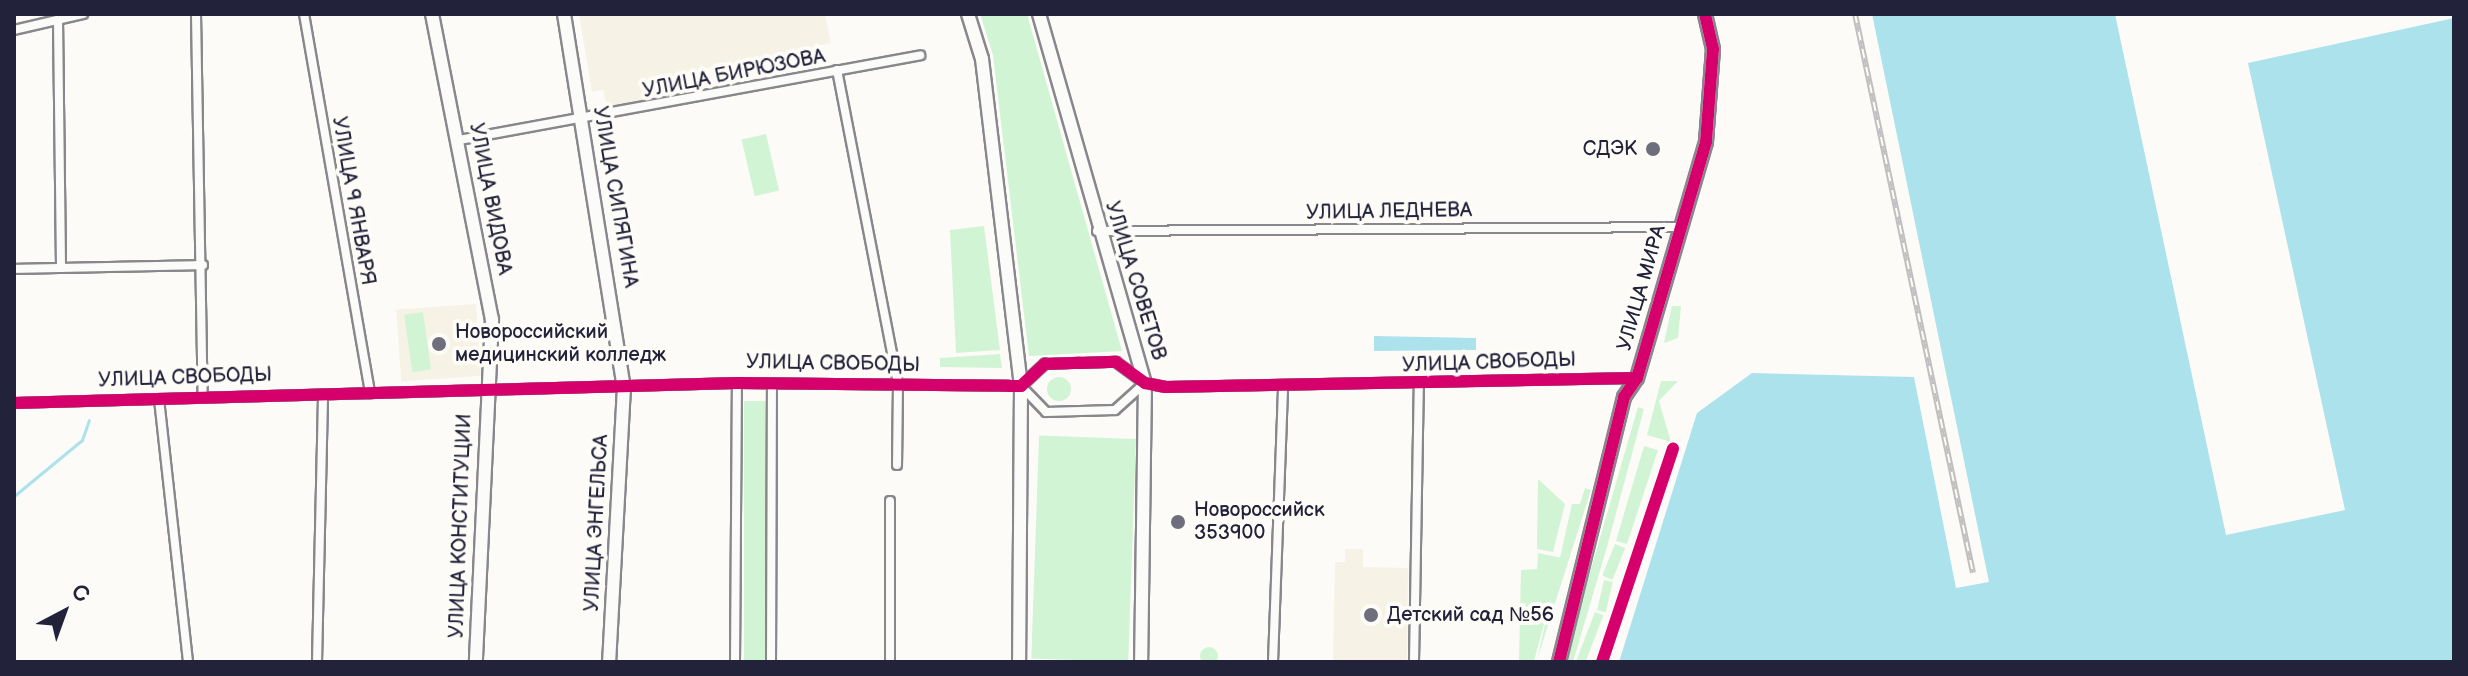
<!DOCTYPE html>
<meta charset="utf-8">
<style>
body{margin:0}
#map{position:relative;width:2468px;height:676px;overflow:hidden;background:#fcfbf8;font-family:"Balsamiq Sans",sans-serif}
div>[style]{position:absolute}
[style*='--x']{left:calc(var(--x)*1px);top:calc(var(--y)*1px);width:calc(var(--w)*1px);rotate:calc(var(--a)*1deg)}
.built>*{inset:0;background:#f6f2e6;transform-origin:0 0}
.green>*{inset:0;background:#d1f4d4;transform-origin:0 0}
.round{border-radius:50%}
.water>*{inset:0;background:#ace2ec}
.stream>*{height:3px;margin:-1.5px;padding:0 1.5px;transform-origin:1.5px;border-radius:1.5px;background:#ace2ec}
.roads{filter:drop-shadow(2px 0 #88888c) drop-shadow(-2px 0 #88888c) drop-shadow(0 2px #88888c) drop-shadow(0 -2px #88888c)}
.street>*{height:8px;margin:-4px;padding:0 4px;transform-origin:4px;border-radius:4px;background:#fbfbf9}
.secondary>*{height:12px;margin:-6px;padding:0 6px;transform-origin:6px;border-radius:6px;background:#fbfbf9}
.rail>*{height:6px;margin-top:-3px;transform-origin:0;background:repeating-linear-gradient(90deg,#fdfcf7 0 9px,#bfbfc0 0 18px);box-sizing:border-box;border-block:2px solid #bfbfc0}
.cycleway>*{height:12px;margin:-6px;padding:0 6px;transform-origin:6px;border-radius:6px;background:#d6006c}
.dots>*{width:22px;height:22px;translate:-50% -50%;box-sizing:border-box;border:4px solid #fdfcf7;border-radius:50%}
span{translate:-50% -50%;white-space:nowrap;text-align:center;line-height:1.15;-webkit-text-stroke:8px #fdfcf7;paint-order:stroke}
.street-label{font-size:20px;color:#22223b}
.poi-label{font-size:20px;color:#22223b}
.right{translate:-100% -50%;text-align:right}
.left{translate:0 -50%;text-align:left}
.frame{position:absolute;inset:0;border:16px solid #22223b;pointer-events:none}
.north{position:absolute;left:24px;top:572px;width:80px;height:80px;-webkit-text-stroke:6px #fdfcf7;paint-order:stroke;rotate:41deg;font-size:22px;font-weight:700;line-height:32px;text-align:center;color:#22223b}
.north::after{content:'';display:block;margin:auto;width:28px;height:36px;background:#22223b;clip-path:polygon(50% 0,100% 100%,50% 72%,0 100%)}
</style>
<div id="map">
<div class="built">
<i style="clip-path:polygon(579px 14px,825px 14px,831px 43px,592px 92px)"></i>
<i style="left:671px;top:76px;width:25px;height:69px;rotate:79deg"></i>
<i style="left:476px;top:304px;width:72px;height:80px;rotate:86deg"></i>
<i style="clip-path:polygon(1345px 549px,1363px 549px,1363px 567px,1408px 568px,1407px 662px,1333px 662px,1335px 562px,1345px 562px)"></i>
</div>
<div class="green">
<i style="clip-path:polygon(980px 14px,1027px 14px,1122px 351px,1029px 356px,993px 55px)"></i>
<i style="left:766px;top:134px;width:58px;height:25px;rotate:77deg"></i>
<i style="clip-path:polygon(984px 226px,1000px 350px,956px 353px,950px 230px)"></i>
<i style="clip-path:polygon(1672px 306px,1681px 306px,1678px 338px,1664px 343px)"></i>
<i style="left:423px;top:312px;width:58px;height:19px;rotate:82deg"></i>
<i style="clip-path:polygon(1000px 354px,1002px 368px,940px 367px,940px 358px)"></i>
<i class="round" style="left:1047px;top:377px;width:24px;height:24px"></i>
<i style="clip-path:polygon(1661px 381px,1678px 381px,1659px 401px,1671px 442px,1647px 435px)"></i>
<i style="left:744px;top:401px;width:25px;height:261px"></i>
<i style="clip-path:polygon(1638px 407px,1644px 409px,1607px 547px,1573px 662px,1564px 662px)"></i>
<i style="left:1136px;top:439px;width:223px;height:97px;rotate:92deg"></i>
<i style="clip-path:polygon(1644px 446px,1658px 450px,1627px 544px,1616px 541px)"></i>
<i style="clip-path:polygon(1538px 479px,1565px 504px,1553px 552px,1537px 549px)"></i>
<i style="clip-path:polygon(1585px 488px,1591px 490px,1537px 660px,1572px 504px,1580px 504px)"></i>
<i style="left:1615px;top:544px;width:11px;height:34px;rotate:22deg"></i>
<i style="clip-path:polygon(1538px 553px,1562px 558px,1534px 661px,1519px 660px,1521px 570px,1537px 569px)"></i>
<i style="left:1604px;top:580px;width:9px;height:31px;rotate:13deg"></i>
<i style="left:1595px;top:612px;width:9px;height:52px;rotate:21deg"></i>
<i class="round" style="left:1200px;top:647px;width:18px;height:18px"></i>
</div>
<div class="water">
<i style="clip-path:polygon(1872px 14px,2115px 14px,2226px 535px,2345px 510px,2248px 63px,2454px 18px,2454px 662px,1619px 662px,1697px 413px,1752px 373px,1914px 377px,1956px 588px,1989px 582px)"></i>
<i style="clip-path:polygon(1374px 336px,1476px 338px,1476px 350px,1374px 351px)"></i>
</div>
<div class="stream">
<i style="--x:14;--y:496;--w:88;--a:-39.5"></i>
<i style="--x:82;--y:440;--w:21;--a:-71"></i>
</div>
<div class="roads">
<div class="street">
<i style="--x:196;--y:14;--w:383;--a:89"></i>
<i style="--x:304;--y:14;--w:385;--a:80.1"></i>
<i style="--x:58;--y:20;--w:248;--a:89.3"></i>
<i style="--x:14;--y:30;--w:71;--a:-13.1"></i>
<i style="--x:837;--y:70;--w:321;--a:79"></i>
<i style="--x:898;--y:385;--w:80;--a:90.7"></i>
<i style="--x:459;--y:140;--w:469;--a:-10.4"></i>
<i style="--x:1097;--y:231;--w:583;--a:-0.39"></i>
<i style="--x:14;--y:269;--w:189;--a:-1.2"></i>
<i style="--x:1021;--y:386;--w:36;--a:46"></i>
<i style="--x:1046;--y:412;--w:69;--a:-1.7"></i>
<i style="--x:1115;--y:410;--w:40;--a:-42"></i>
<i style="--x:159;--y:399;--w:265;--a:83.7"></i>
<i style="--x:14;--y:403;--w:723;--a:-1.58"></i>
<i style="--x:737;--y:383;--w:272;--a:0.6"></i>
<i style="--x:1009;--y:386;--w:12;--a:0"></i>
<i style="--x:1021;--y:386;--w:33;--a:-43"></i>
<i style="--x:1045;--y:364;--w:35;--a:-2"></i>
<i style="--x:1080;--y:363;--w:36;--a:-2"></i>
<i style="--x:1116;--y:362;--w:36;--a:36"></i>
<i style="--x:1145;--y:383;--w:21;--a:11"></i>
<i style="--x:1166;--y:387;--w:471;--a:-1.1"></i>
<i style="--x:317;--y:662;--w:268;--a:-88.7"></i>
<i style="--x:735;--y:662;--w:279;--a:-89.6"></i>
<i style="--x:771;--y:662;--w:278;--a:-89.8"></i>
<i style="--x:890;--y:662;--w:161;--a:-90"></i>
<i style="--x:1273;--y:662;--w:272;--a:-87.9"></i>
<i style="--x:1414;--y:662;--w:277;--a:-89"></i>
</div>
<div class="secondary">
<i style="--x:432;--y:14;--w:311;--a:78.9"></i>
<i style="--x:492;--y:319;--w:343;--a:92.7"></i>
<i style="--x:564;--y:14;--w:378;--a:80.9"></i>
<i style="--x:624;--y:387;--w:275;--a:93.1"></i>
<i style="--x:968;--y:14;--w:47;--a:72.7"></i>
<i style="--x:982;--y:59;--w:329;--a:83.2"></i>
<i style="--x:1021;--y:386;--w:276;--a:90.4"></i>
<i style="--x:1039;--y:14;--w:384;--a:74"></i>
<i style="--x:1145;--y:383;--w:279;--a:90.8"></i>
<i style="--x:1559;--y:662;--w:273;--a:-76.2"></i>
<i style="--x:1624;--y:397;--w:23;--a:-56"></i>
<i style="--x:1637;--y:378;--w:246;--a:-73.7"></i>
<i style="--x:1706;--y:142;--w:93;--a:-85.7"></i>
<i style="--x:1713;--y:49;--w:36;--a:-103"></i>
</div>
</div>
<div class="rail">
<i style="--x:1855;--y:14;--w:571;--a:78.08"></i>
</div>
<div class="cycleway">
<i style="--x:14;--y:403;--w:723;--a:-1.58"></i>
<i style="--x:737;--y:383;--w:272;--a:0.6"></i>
<i style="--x:1009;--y:386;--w:12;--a:0"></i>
<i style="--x:1021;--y:386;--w:33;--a:-43"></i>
<i style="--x:1045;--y:364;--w:35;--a:-2"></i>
<i style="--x:1080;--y:363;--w:36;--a:-2"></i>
<i style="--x:1116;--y:362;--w:36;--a:36"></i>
<i style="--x:1145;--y:383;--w:21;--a:11"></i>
<i style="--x:1166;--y:387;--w:471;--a:-1.1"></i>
<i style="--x:1559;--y:662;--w:273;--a:-76.2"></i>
<i style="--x:1624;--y:397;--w:23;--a:-56"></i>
<i style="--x:1637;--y:378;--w:246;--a:-73.7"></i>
<i style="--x:1706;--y:142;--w:93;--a:-85.7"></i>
<i style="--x:1713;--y:49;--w:36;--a:-103"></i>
<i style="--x:1602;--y:662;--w:225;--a:-71.6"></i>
</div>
<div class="dots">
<i style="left:1653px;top:149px;background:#6e6e7d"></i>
<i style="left:439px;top:344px;background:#6e6e7d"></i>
<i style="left:1178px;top:522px;background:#6e6e7d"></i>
<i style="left:1371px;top:615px;background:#6e6e7d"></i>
</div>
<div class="street-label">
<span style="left:734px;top:74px;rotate:-11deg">УЛИЦА БИРЮЗОВА</span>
<span style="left:615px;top:197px;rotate:80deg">УЛИЦА СИПЯГИНА</span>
<span style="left:490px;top:199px;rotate:79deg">УЛИЦА ВИДОВА</span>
<span style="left:353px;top:201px;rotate:80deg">УЛИЦА 9 ЯНВАРЯ</span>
<span style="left:1389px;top:212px;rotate:-1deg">УЛИЦА ЛЕДНЕВА</span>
<span style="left:1135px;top:281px;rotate:73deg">УЛИЦА СОВЕТОВ</span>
<span style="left:1642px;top:288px;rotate:-74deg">УЛИЦА МИРА</span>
<span style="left:1489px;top:363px;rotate:-2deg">УЛИЦА СВОБОДЫ</span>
<span style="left:833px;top:364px;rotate:1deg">УЛИЦА СВОБОДЫ</span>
<span style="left:185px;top:378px;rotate:-2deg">УЛИЦА СВОБОДЫ</span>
<span style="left:597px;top:523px;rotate:-87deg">УЛИЦА ЭНГЕЛЬСА</span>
<span style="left:461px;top:526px;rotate:-88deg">УЛИЦА КОНСТИТУЦИИ</span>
</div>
<div class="poi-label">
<span class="right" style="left:1637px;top:149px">СДЭК</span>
<span class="left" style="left:455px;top:344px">Новороссийский<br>медицинский колледж</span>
<span class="left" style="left:1194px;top:522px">Новороссийск<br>353900</span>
<span class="left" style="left:1387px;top:615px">Детский сад №56</span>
</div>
<div class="frame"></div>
<div class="north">С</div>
</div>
